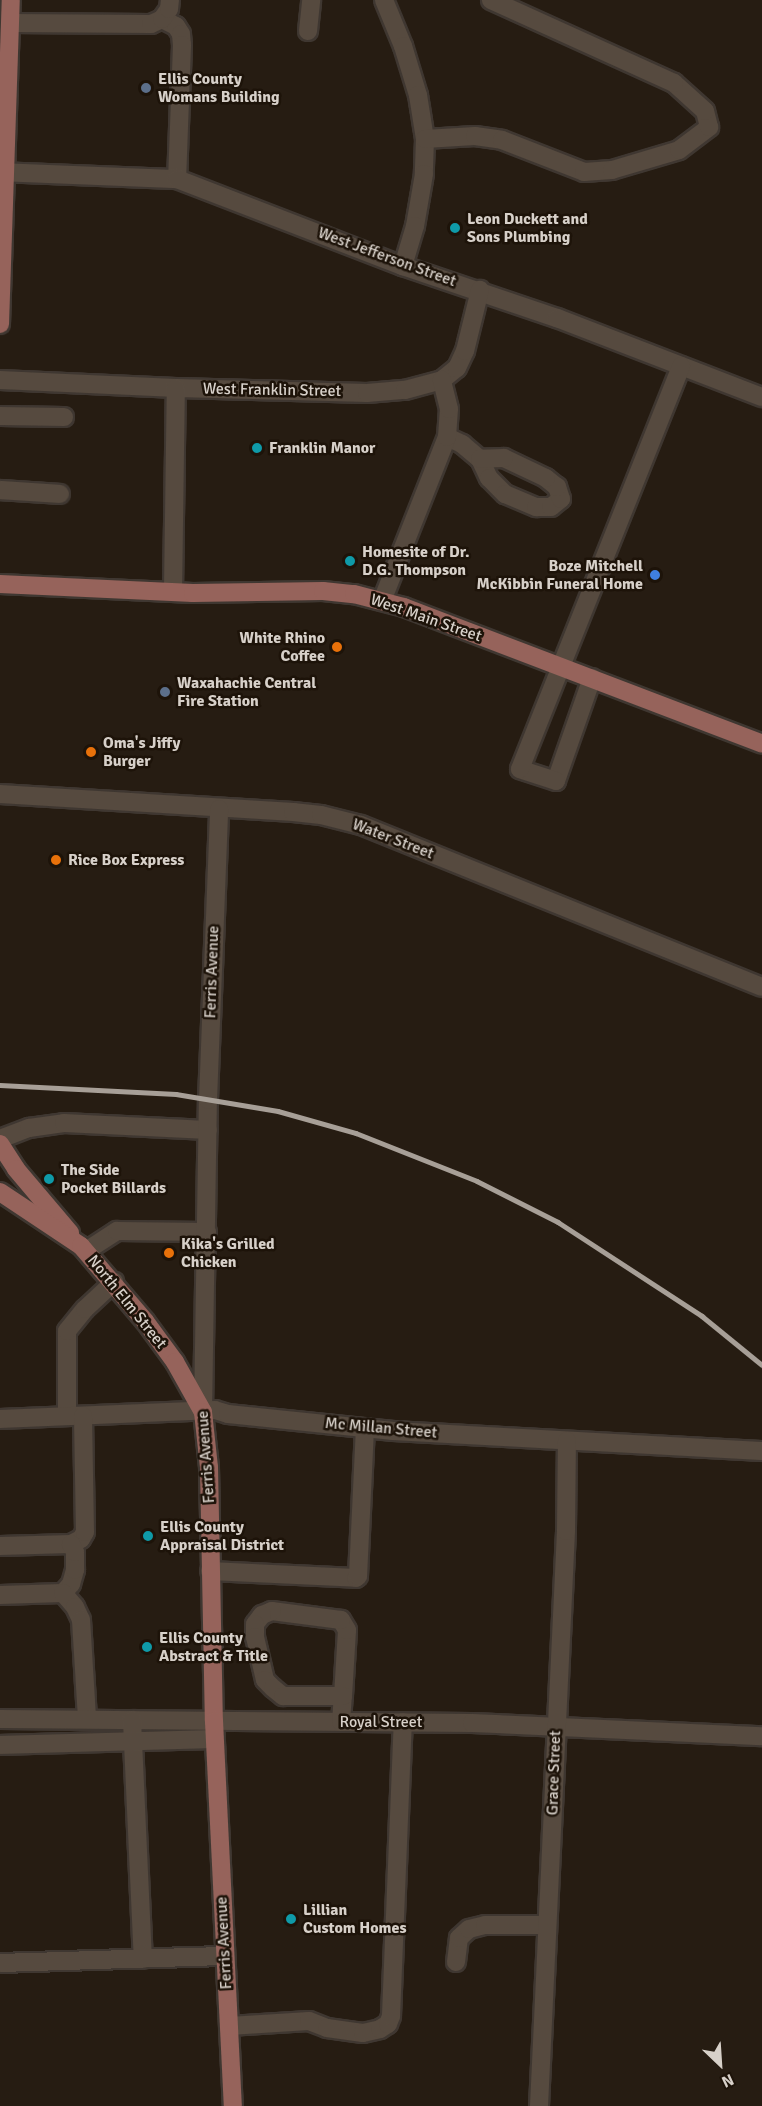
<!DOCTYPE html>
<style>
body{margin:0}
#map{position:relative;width:762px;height:2106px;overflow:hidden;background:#261c12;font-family:Signika,sans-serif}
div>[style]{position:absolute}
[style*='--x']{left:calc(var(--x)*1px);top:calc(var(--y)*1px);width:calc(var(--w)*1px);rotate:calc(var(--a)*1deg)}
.roads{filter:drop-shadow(2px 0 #3f3731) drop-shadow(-2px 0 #3f3731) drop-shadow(0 2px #3f3731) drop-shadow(0 -2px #3f3731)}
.minor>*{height:18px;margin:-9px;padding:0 9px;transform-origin:9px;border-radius:9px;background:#564a3f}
.major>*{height:18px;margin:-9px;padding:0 9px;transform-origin:9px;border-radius:9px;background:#96635b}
.rail>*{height:4.5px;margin:-2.25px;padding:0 2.25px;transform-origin:2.25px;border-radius:2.25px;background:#a79f97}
.dots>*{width:16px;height:16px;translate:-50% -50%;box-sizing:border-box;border:3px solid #1d1309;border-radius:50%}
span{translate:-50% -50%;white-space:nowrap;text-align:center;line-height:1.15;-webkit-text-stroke:5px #1d1309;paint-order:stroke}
.poi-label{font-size:16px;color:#d7d0c9;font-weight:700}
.left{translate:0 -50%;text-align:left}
.right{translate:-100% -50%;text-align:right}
.street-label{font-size:16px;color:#d7d0c9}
.north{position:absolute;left:690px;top:2034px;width:60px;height:60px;-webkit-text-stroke:4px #1d1309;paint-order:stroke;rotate:155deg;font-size:16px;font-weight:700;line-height:24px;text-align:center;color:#d7d0c9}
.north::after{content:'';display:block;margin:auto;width:21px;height:27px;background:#d7d0c9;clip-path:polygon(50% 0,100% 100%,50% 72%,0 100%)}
</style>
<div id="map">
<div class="roads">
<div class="minor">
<i style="--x:384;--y:0;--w:50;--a:67.6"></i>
<i style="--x:403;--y:46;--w:51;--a:73"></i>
<i style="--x:418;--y:95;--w:45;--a:81"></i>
<i style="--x:425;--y:139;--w:35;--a:92"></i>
<i style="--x:424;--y:174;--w:53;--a:99.8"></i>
<i style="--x:415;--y:226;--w:42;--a:106.7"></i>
<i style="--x:162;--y:19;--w:16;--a:27"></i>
<i style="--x:176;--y:26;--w:9;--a:58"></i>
<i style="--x:181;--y:34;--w:11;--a:85"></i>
<i style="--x:182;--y:45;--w:134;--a:92.1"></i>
<i style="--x:10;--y:23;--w:141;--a:0.4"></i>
<i style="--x:151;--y:24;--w:12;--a:-24"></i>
<i style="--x:162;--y:19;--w:12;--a:-55"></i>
<i style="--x:169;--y:9;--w:9;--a:-84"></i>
<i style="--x:308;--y:31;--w:31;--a:-84"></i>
<i style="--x:425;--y:139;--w:50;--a:-3.4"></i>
<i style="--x:475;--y:136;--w:27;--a:8"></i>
<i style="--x:502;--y:140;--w:88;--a:21.3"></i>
<i style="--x:584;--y:172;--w:28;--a:-4"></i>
<i style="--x:612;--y:170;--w:70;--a:-16.6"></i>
<i style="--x:679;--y:150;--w:38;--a:-37"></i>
<i style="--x:709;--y:127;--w:16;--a:-104"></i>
<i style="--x:705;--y:111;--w:42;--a:-137.9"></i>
<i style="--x:674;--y:83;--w:201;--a:-155.6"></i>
<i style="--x:0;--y:172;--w:177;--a:2.3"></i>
<i style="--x:177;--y:179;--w:242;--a:21.1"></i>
<i style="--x:403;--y:266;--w:163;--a:18.7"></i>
<i style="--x:557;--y:318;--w:220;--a:21.1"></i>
<i style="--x:0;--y:380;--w:176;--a:2.6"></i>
<i style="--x:176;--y:388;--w:191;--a:1.5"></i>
<i style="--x:367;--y:393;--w:38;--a:-5"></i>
<i style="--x:405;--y:390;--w:38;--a:-15"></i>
<i style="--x:442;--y:380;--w:19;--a:-39"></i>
<i style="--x:457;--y:368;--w:19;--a:-65"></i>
<i style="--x:465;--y:351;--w:63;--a:-76.2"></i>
<i style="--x:0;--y:416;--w:64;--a:0.9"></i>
<i style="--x:447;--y:437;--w:17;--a:25"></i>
<i style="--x:462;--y:444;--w:23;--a:40"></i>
<i style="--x:480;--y:459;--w:21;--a:65"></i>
<i style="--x:489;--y:478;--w:23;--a:45"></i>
<i style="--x:505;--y:494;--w:34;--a:23"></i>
<i style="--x:536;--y:507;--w:15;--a:0"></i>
<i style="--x:551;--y:507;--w:13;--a:-39"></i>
<i style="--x:561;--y:499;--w:13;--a:-108"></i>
<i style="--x:557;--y:487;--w:14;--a:-141"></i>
<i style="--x:546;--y:478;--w:47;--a:-154.5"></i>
<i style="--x:504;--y:458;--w:24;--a:178"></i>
<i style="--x:0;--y:490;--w:60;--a:3.8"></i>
<i style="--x:173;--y:592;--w:204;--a:-89.2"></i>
<i style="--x:382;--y:601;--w:176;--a:-68.4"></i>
<i style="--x:447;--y:437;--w:28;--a:-86"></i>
<i style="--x:449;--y:409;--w:30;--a:-104"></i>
<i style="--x:592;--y:678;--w:109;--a:109.3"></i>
<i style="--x:556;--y:781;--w:38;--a:-162"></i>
<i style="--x:520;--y:769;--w:434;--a:-68.2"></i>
<i style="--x:0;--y:794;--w:294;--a:3.5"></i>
<i style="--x:293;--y:812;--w:28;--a:6"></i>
<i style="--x:321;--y:815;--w:41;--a:14"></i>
<i style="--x:361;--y:825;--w:432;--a:22"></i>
<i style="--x:0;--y:1139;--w:31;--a:-21"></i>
<i style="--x:29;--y:1128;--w:35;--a:-8"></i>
<i style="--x:64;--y:1123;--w:144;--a:2.8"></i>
<i style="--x:86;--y:1251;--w:37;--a:-33"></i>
<i style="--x:117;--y:1231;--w:90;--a:0.6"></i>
<i style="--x:203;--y:1412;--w:312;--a:-89.1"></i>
<i style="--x:208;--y:1100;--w:291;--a:-87.8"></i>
<i style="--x:67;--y:1416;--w:85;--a:-90"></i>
<i style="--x:67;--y:1331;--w:28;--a:-51"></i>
<i style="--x:85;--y:1309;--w:40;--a:-43"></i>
<i style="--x:0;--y:1419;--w:215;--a:-2.4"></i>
<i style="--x:215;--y:1410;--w:14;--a:17"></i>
<i style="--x:228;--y:1414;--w:166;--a:5.9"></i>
<i style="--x:393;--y:1431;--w:370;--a:3.1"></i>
<i style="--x:0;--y:1546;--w:71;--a:-1.6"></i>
<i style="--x:71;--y:1544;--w:11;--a:-27"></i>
<i style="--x:81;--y:1539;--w:8;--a:-60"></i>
<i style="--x:85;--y:1532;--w:116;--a:-91"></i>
<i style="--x:210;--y:1571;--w:146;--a:2.7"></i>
<i style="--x:356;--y:1578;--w:3;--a:-45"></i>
<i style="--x:358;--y:1576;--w:148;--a:-87.3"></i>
<i style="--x:63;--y:1593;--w:12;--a:-48"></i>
<i style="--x:71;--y:1584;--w:15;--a:-74"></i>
<i style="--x:75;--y:1570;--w:18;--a:-90"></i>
<i style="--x:75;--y:1552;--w:9;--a:-117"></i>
<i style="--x:0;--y:1595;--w:63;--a:-1.8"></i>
<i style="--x:63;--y:1593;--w:18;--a:49"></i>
<i style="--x:75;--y:1607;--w:14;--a:65"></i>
<i style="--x:81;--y:1620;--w:99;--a:86.5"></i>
<i style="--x:0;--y:1719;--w:472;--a:0.5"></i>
<i style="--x:472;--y:1723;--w:290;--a:2.6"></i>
<i style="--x:132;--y:1720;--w:239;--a:87.4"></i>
<i style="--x:341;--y:1722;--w:26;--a:-86"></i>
<i style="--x:343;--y:1696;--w:66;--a:-86.5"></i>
<i style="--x:347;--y:1630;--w:12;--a:-121"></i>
<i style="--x:341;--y:1620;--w:70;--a:-172.6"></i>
<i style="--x:272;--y:1611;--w:11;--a:158"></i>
<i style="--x:262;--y:1615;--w:11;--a:128"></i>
<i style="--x:255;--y:1624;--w:13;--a:90"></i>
<i style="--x:255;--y:1637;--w:44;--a:76.9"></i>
<i style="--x:265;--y:1680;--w:11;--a:45"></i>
<i style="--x:273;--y:1688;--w:13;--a:39"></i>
<i style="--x:283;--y:1696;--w:60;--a:0"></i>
<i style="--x:0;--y:1745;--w:214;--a:-1.6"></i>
<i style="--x:456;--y:1962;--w:24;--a:-83"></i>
<i style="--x:459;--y:1938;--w:13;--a:-42"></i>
<i style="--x:469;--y:1929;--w:16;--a:-14"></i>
<i style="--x:485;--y:1925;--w:62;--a:0"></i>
<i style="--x:0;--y:1963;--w:225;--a:-1.8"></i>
<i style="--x:229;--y:2026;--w:80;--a:-3.6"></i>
<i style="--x:309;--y:2021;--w:19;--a:21"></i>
<i style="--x:327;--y:2028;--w:36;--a:8"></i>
<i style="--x:363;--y:2033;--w:17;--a:-13"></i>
<i style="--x:380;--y:2029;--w:9;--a:-32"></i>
<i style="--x:388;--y:2024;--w:9;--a:-69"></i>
<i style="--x:391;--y:2016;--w:294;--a:-87.7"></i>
<i style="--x:539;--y:2106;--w:576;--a:-87.31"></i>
<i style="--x:566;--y:1531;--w:90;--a:-89.4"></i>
</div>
<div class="major">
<i style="--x:0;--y:324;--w:324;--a:-88.1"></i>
<i style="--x:0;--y:584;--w:193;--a:2.7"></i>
<i style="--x:193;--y:593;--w:130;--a:-0.9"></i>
<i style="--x:323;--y:591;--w:31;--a:6"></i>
<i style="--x:354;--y:594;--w:52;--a:14.6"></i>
<i style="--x:404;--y:607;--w:383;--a:20.9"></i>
<i style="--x:0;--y:1144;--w:30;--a:57"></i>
<i style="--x:16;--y:1169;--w:84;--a:49.8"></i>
<i style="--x:0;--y:1192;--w:97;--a:33.7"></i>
<i style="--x:81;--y:1246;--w:99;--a:49.5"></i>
<i style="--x:145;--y:1321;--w:51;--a:53.8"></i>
<i style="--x:175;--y:1362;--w:57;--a:60.8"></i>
<i style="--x:203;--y:1412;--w:55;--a:83.8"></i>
<i style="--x:209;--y:1467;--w:254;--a:88.9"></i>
<i style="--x:214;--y:1721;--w:385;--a:87.2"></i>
</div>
</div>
<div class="rail">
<i style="--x:0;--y:1085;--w:176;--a:2.9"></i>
<i style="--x:176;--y:1094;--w:103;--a:9.5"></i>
<i style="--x:278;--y:1111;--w:81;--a:15.8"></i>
<i style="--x:356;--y:1133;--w:130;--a:21.6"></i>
<i style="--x:477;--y:1181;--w:91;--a:26.8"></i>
<i style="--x:558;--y:1222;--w:172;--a:33.1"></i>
<i style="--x:702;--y:1316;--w:77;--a:39.2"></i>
</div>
<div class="dots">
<i style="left:146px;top:88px;background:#5c6f8a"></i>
<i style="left:455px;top:228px;background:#0f9aa8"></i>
<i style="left:257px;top:448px;background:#0f9aa8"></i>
<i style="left:350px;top:561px;background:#0f9aa8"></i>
<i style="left:655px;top:575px;background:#3f7fe0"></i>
<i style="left:337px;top:647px;background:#e8710a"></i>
<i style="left:165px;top:692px;background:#5c6f8a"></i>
<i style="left:91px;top:752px;background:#e8710a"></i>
<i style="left:56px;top:860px;background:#e8710a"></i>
<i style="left:49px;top:1179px;background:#0f9aa8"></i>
<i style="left:169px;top:1253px;background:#e8710a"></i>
<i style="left:148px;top:1536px;background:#0f9aa8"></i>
<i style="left:147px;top:1647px;background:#0f9aa8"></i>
<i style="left:291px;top:1919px;background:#0f9aa8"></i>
</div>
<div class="poi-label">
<span class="left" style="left:158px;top:88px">Ellis County<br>Womans Building</span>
<span class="left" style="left:467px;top:228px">Leon Duckett and<br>Sons Plumbing</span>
<span class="left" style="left:269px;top:448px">Franklin Manor</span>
<span class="left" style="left:362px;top:561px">Homesite of Dr.<br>D.G. Thompson</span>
<span class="right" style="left:643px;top:575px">Boze Mitchell<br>McKibbin Funeral Home</span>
<span class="right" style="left:325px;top:647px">White Rhino<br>Coffee</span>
<span class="left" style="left:177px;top:692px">Waxahachie Central<br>Fire Station</span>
<span class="left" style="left:103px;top:752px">Oma's Jiffy<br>Burger</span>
<span class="left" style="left:68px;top:860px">Rice Box Express</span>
<span class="left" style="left:61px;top:1179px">The Side<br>Pocket Billards</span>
<span class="left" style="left:181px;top:1253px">Kika's Grilled<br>Chicken</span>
<span class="left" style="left:160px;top:1536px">Ellis County<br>Appraisal District</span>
<span class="left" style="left:159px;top:1647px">Ellis County<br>Abstract &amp; Title</span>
<span class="left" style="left:303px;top:1919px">Lillian<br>Custom Homes</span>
</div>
<div class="street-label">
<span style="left:387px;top:257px;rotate:20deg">West Jefferson Street</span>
<span style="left:272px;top:390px;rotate:1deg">West Franklin Street</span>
<span style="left:426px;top:618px;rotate:19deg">West Main Street</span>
<span style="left:393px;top:839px;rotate:21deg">Water Street</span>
<span style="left:212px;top:972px;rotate:-88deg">Ferris Avenue</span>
<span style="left:127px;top:1302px;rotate:51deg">North Elm Street</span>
<span style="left:381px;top:1428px;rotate:5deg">Mc Millan Street</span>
<span style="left:206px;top:1457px;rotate:-94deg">Ferris Avenue</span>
<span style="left:381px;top:1722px">Royal Street</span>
<span style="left:554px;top:1773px;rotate:-88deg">Grace Street</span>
<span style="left:224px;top:1943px;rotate:-93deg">Ferris Avenue</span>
</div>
<div class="north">N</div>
</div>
